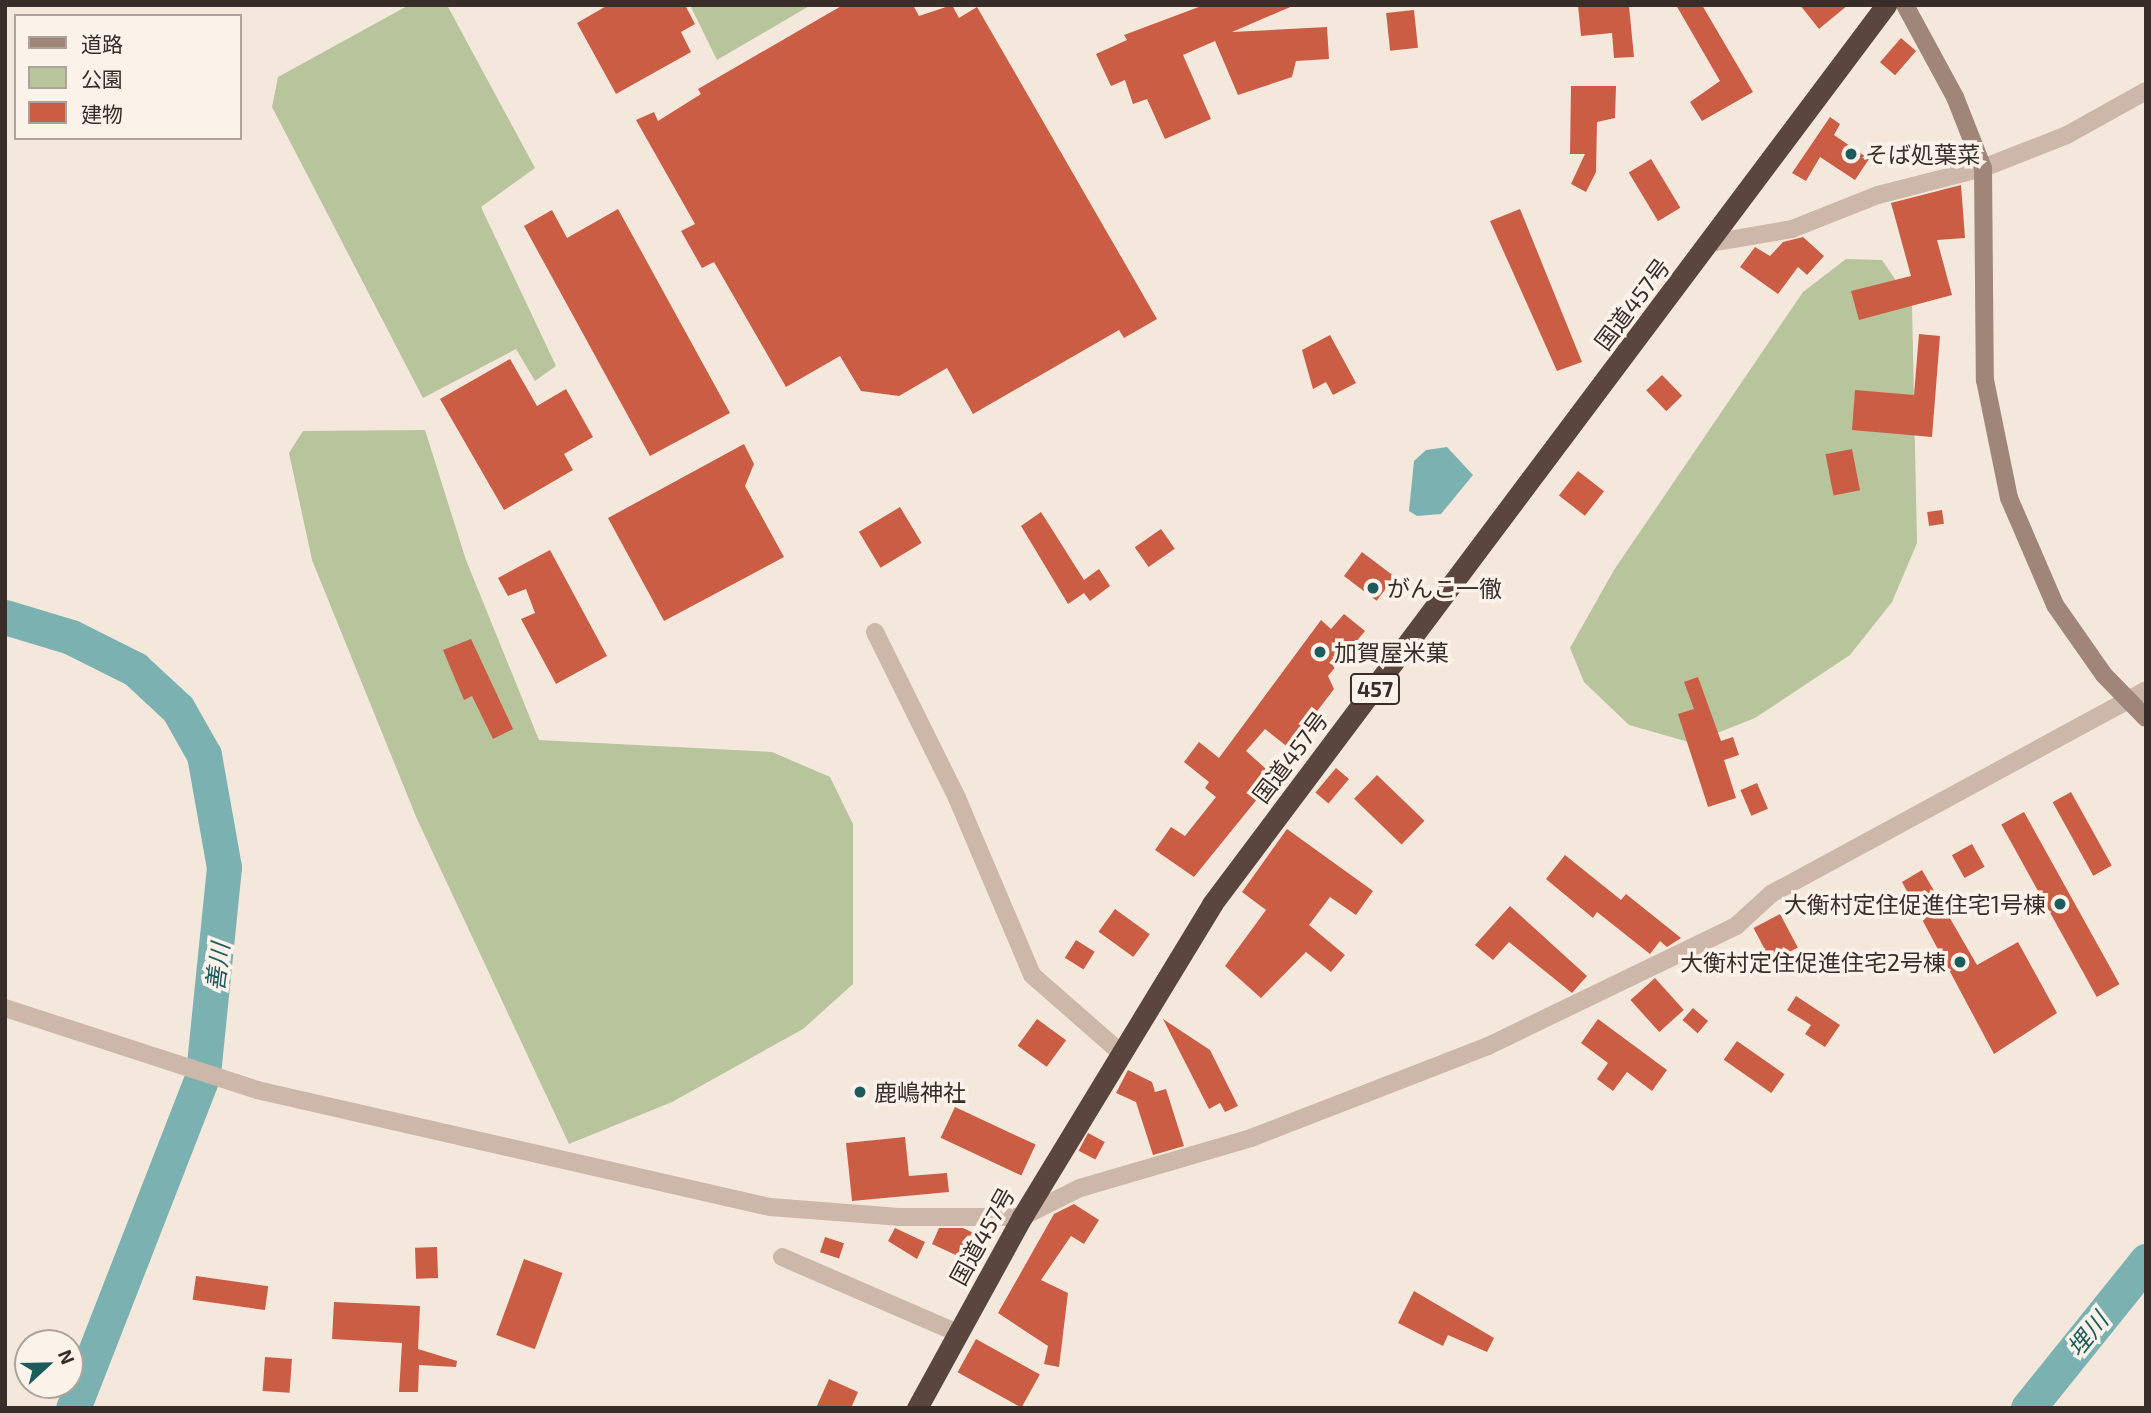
<!DOCTYPE html>
<meta charset="utf-8">
<style>
body{margin:0}
#map{position:relative;width:2151px;height:1413px;overflow:hidden;background:#f4e8dd;font-family:"Exo 2","Noto Sans JP",sans-serif}
div>[style]{position:absolute}
[style*='--x']{left:calc(var(--x)*1px);top:calc(var(--y)*1px);width:calc(var(--w)*1px);rotate:calc(var(--a)*1deg)}
.green>*{inset:0;background:#b8c49c}
.water>*{inset:0;background:#7bb2b1}
.river>*{height:35px;margin:-17.5px;padding:0 17.5px;transform-origin:17.5px;border-radius:17.5px;background:#7bb2b1}
.building>*{inset:0;background:#cb5d44;transform-origin:0 0}
.street>*{height:18px;margin:-9px;padding:0 9px;transform-origin:9px;border-radius:9px;background:#ccb7a8}
.secondary>*{height:18px;margin:-9px;padding:0 9px;transform-origin:9px;border-radius:9px;background:#a08579}
.highway>*{height:21px;margin:-10.5px;padding:0 10.5px;transform-origin:10.5px;border-radius:10.5px;background:#5a463f}
.dots>*{width:19px;height:19px;translate:-50% -50%;box-sizing:border-box;border:4px solid #fbf2ea;border-radius:50%}
span{translate:-50% -50%;white-space:nowrap;text-align:center;line-height:1.15;-webkit-text-stroke:7px #fbf2ea;paint-order:stroke}
.shield-label span{padding:2px 5px;background:#fbf2ea;border:2px solid;border-radius:5px;-webkit-text-stroke-width:0}
.shield-label{font-size:21px;color:#392d29;font-weight:700}
.poi-label{font-size:23px;color:#392d29}
.left{translate:0 -50%;text-align:left}
.right{translate:-100% -50%;text-align:right}
.street-label{font-size:23px;color:#392d29}
.water-label{font-size:24px;color:#1c5c5d;font-style:italic}
.frame{position:absolute;inset:0;border:7px solid #392d29;pointer-events:none}
.legend{position:absolute;left:14px;top:14px;width:228px;height:126px;box-sizing:border-box;background:#fbf2ea;border:2px solid #ada39d;margin:0;padding:9px 12px;list-style:none;font-size:21px;color:#392d29}
.legend li{display:flex;align-items:center;gap:14px;height:35px}
.legend b{width:35px;border:2px solid #ada39d}
.north{position:absolute;left:14px;top:1329px;width:70px;height:70px;box-sizing:border-box;background:#fbf2ea;border:2px solid #ada39d;border-radius:50%;rotate:68deg;font-size:19px;font-weight:700;line-height:28px;text-align:center;color:#392d29}
.north::after{content:'';display:block;margin:auto;width:24px;height:32px;background:#1c5c5d;clip-path:polygon(50% 0,100% 100%,50% 72%,0 100%)}
</style>
<div id="map">
<div class="green">
<i style="clip-path:polygon(409px 5px,447px 5px,535px 168px,481px 207px,556px 366px,535px 381px,516px 349px,423px 398px,272px 107px,278px 77px)"></i>
<i style="clip-path:polygon(690px 5px,811px 5px,717px 60px)"></i>
<i style="clip-path:polygon(1846px 259px,1882px 260px,1912px 304px,1917px 543px,1892px 602px,1850px 655px,1755px 718px,1692px 743px,1629px 725px,1584px 682px,1570px 648px,1614px 570px,1803px 292px)"></i>
<i style="clip-path:polygon(425px 430px,466px 560px,539px 740px,772px 752px,830px 777px,853px 824px,853px 984px,803px 1029px,672px 1102px,569px 1144px,417px 819px,312px 560px,289px 453px,303px 431px)"></i>
</div>
<div class="water">
<i style="clip-path:polygon(1447px 447px,1473px 475px,1441px 514px,1417px 516px,1409px 511px,1414px 461px,1426px 450px)"></i>
</div>
<div class="river">
<i style="--x:5;--y:617;--w:69;--a:16.9"></i>
<i style="--x:71;--y:637;--w:72;--a:26.6"></i>
<i style="--x:135;--y:669;--w:59;--a:42.9"></i>
<i style="--x:178;--y:709;--w:53;--a:60.5"></i>
<i style="--x:204;--y:755;--w:114;--a:79.9"></i>
<i style="--x:224;--y:867;--w:209;--a:95.8"></i>
<i style="--x:203;--y:1075;--w:357;--a:111.3"></i>
<i style="--x:2028;--y:1408;--w:189;--a:-51.2"></i>
</div>
<div class="building">
<i style="clip-path:polygon(608px 5px,685px 5px,695px 24px,681px 32px,691px 52px,616px 94px,577px 23px)"></i>
<i style="clip-path:polygon(843px 5px,913px 5px,919px 16px,952px 5px,959px 18px,977px 7px,1157px 319px,1124px 338px,1119px 330px,973px 414px,947px 368px,899px 396px,861px 391px,840px 356px,786px 387px,714px 262px,702px 268px,681px 231px,695px 224px,636px 120px,654px 112px,658px 121px,701px 94px,698px 89px)"></i>
<i style="clip-path:polygon(1204px 5px,1295px 5px,1232px 32px,1327px 27px,1329px 59px,1296px 61px,1292px 77px,1238px 95px,1215px 41px,1183px 55px,1211px 119px,1165px 139px,1147px 99px,1133px 104px,1125px 80px,1111px 86px,1096px 54px,1127px 40px,1124px 35px)"></i>
<i style="clip-path:polygon(1578px 5px,1629px 6px,1634px 57px,1614px 58px,1612px 33px,1581px 36px)"></i>
<i style="clip-path:polygon(1676px 5px,1702px 5px,1753px 92px,1702px 121px,1690px 102px,1720px 81px)"></i>
<i style="clip-path:polygon(1800px 5px,1848px 5px,1819px 29px)"></i>
<i style="left:1414px;top:10px;width:38px;height:28px;rotate:84deg"></i>
<i style="left:1901px;top:38px;width:20px;height:32px;rotate:41deg"></i>
<i style="clip-path:polygon(1571px 86px,1616px 86px,1615px 118px,1597px 122px,1596px 172px,1586px 192px,1571px 184px,1585px 154px,1570px 154px)"></i>
<i style="clip-path:polygon(1830px 117px,1840px 124px,1834px 135px,1869px 159px,1855px 180px,1820px 157px,1806px 181px,1792px 173px)"></i>
<i style="left:1651px;top:159px;width:57px;height:26px;rotate:59deg"></i>
<i style="clip-path:polygon(1961px 185px,1965px 238px,1937px 240px,1952px 295px,1859px 320px,1851px 291px,1911px 276px,1891px 203px)"></i>
<i style="clip-path:polygon(618px 209px,730px 413px,650px 456px,524px 226px,552px 210px,567px 238px)"></i>
<i style="clip-path:polygon(1520px 209px,1582px 362px,1557px 371px,1490px 221px)"></i>
<i style="clip-path:polygon(1803px 237px,1824px 256px,1807px 275px,1798px 267px,1778px 294px,1740px 267px,1755px 247px,1770px 256px,1783px 242px)"></i>
<i style="clip-path:polygon(1919px 334px,1940px 336px,1932px 437px,1852px 430px,1855px 390px,1914px 395px)"></i>
<i style="clip-path:polygon(1330px 335px,1356px 383px,1333px 395px,1326px 382px,1313px 389px,1302px 350px)"></i>
<i style="clip-path:polygon(510px 359px,537px 406px,566px 389px,593px 437px,564px 454px,573px 470px,504px 510px,440px 399px)"></i>
<i style="left:1662px;top:375px;width:29px;height:22px;rotate:46deg"></i>
<i style="clip-path:polygon(744px 444px,754px 464px,745px 486px,784px 557px,664px 621px,608px 518px)"></i>
<i style="left:1852px;top:449px;width:42px;height:27px;rotate:79deg"></i>
<i style="left:1578px;top:471px;width:33px;height:31px;rotate:38deg"></i>
<i style="left:900px;top:507px;width:42px;height:48px;rotate:59deg"></i>
<i style="left:1942px;top:510px;width:14px;height:15px;rotate:82deg"></i>
<i style="clip-path:polygon(1041px 512px,1084px 580px,1099px 569px,1110px 586px,1090px 601px,1084px 593px,1068px 604px,1021px 526px)"></i>
<i style="left:1161px;top:529px;width:24px;height:32px;rotate:55deg"></i>
<i style="clip-path:polygon(550px 550px,607px 656px,556px 684px,521px 619px,535px 613px,526px 589px,508px 596px,498px 578px)"></i>
<i style="left:1362px;top:552px;width:41px;height:30px;rotate:37deg"></i>
<i style="clip-path:polygon(1344px 614px,1365px 631px,1328px 676px,1334px 689px,1289px 748px,1265px 729px,1246px 751px,1275px 777px,1194px 877px,1155px 850px,1171px 827px,1185px 836px,1216px 797px,1205px 788px,1209px 782px,1184px 762px,1199px 742px,1219px 758px,1321px 620px,1331px 629px)"></i>
<i style="clip-path:polygon(471px 639px,513px 729px,493px 739px,472px 696px,464px 700px,443px 650px)"></i>
<i style="clip-path:polygon(1698px 677px,1721px 741px,1733px 737px,1739px 755px,1724px 760px,1736px 798px,1708px 807px,1678px 714px,1694px 709px,1684px 682px)"></i>
<i style="left:1336px;top:768px;width:17px;height:32px;rotate:40deg"></i>
<i style="left:1377px;top:775px;width:66px;height:33px;rotate:44deg"></i>
<i style="left:1757px;top:783px;width:28px;height:18px;rotate:67deg"></i>
<i style="left:2071px;top:792px;width:84px;height:21px;rotate:61deg"></i>
<i style="left:2024px;top:812px;width:197px;height:26px;rotate:61deg"></i>
<i style="clip-path:polygon(1287px 829px,1373px 891px,1356px 915px,1330px 897px,1309px 925px,1345px 955px,1331px 972px,1306px 952px,1261px 998px,1225px 966px,1266px 910px,1242px 892px)"></i>
<i style="left:1972px;top:844px;width:26px;height:23px;rotate:61deg"></i>
<i style="clip-path:polygon(1565px 855px,1621px 900px,1626px 894px,1681px 938px,1667px 947px,1660px 941px,1650px 954px,1597px 912px,1593px 918px,1546px 879px)"></i>
<i style="clip-path:polygon(1922px 870px,1977px 965px,2018px 942px,2057px 1013px,1994px 1054px,1902px 882px)"></i>
<i style="clip-path:polygon(1510px 906px,1587px 976px,1572px 993px,1509px 942px,1493px 960px,1475px 945px)"></i>
<i style="left:1115px;top:909px;width:43px;height:28px;rotate:36deg"></i>
<i style="left:1780px;top:914px;width:38px;height:30px;rotate:62deg"></i>
<i style="left:1076px;top:940px;width:22px;height:21px;rotate:32deg"></i>
<i style="left:1655px;top:978px;width:43px;height:33px;rotate:48deg"></i>
<i style="clip-path:polygon(1796px 996px,1840px 1025px,1825px 1047px,1805px 1034px,1811px 1025px,1787px 1010px)"></i>
<i style="left:1693px;top:1008px;width:20px;height:16px;rotate:41deg"></i>
<i style="left:1037px;top:1019px;width:36px;height:33px;rotate:36deg"></i>
<i style="clip-path:polygon(1163px 1019px,1210px 1050px,1238px 1106px,1225px 1112px,1220px 1103px,1209px 1109px)"></i>
<i style="clip-path:polygon(1598px 1019px,1667px 1070px,1652px 1091px,1627px 1072px,1613px 1091px,1597px 1079px,1608px 1063px,1581px 1043px)"></i>
<i style="left:1737px;top:1041px;width:58px;height:23px;rotate:35deg"></i>
<i style="clip-path:polygon(1128px 1070px,1152px 1082px,1155px 1092px,1166px 1089px,1184px 1146px,1153px 1155px,1136px 1102px,1116px 1093px)"></i>
<i style="left:955px;top:1107px;width:89px;height:34px;rotate:25deg"></i>
<i style="left:1088px;top:1133px;width:19px;height:20px;rotate:28deg"></i>
<i style="clip-path:polygon(905px 1137px,909px 1176px,947px 1173px,949px 1192px,852px 1201px,846px 1143px)"></i>
<i style="clip-path:polygon(1074px 1204px,1099px 1220px,1084px 1244px,1071px 1236px,1041px 1280px,1068px 1293px,1059px 1367px,1044px 1364px,1048px 1346px,998px 1313px,1054px 1214px)"></i>
<i style="clip-path:polygon(895px 1228px,925px 1242px,917px 1259px,888px 1241px)"></i>
<i style="clip-path:polygon(939px 1228px,963px 1228px,984px 1238px,973px 1263px,932px 1244px)"></i>
<i style="left:825px;top:1237px;width:20px;height:16px;rotate:18deg"></i>
<i style="left:437px;top:1247px;width:31px;height:22px;rotate:88deg"></i>
<i style="left:524px;top:1259px;width:41px;height:81px;rotate:20deg"></i>
<i style="left:196px;top:1276px;width:73px;height:24px;rotate:8deg"></i>
<i style="clip-path:polygon(1414px 1291px,1494px 1338px,1487px 1352px,1448px 1335px,1443px 1346px,1398px 1323px)"></i>
<i style="clip-path:polygon(334px 1302px,420px 1306px,418px 1349px,457px 1361px,456px 1367px,419px 1365px,418px 1392px,399px 1392px,402px 1343px,332px 1339px)"></i>
<i style="left:976px;top:1339px;width:73px;height:38px;rotate:29deg"></i>
<i style="left:265px;top:1357px;width:27px;height:34px;rotate:4deg"></i>
<i style="clip-path:polygon(829px 1379px,858px 1392px,851px 1408px,816px 1408px)"></i>
</div>
<div class="street">
<i style="--x:1711;--y:243;--w:82;--a:-9.8"></i>
<i style="--x:1792;--y:229;--w:92;--a:-21.6"></i>
<i style="--x:1878;--y:195;--w:108;--a:-14.4"></i>
<i style="--x:1983;--y:168;--w:90;--a:-21.4"></i>
<i style="--x:2067;--y:135;--w:90;--a:-29.1"></i>
<i style="--x:875;--y:632;--w:185;--a:63.7"></i>
<i style="--x:957;--y:798;--w:192;--a:67"></i>
<i style="--x:1032;--y:975;--w:118;--a:41.2"></i>
<i style="--x:5;--y:1008;--w:265;--a:18"></i>
<i style="--x:257;--y:1090;--w:526;--a:12.85"></i>
<i style="--x:770;--y:1207;--w:129;--a:4.4"></i>
<i style="--x:899;--y:1217;--w:123;--a:0"></i>
<i style="--x:1022;--y:1217;--w:65;--a:-26.6"></i>
<i style="--x:1080;--y:1188;--w:178;--a:-16.3"></i>
<i style="--x:1251;--y:1138;--w:254;--a:-21.2"></i>
<i style="--x:1488;--y:1046;--w:276;--a:-25.8"></i>
<i style="--x:1736;--y:926;--w:47;--a:-42.4"></i>
<i style="--x:1771;--y:894;--w:427;--a:-28.5"></i>
<i style="--x:782;--y:1257;--w:192;--a:23.4"></i>
</div>
<div class="secondary">
<i style="--x:1905;--y:5;--w:105;--a:61.5"></i>
<i style="--x:1955;--y:97;--w:76;--a:68.5"></i>
<i style="--x:1983;--y:168;--w:212;--a:89.5"></i>
<i style="--x:1985;--y:380;--w:120;--a:78.5"></i>
<i style="--x:2009;--y:498;--w:116;--a:66.7"></i>
<i style="--x:2055;--y:605;--w:85;--a:55"></i>
<i style="--x:2104;--y:675;--w:60;--a:45.7"></i>
</div>
<div class="highway">
<i style="--x:917;--y:1408;--w:218;--a:-61.2"></i>
<i style="--x:1022;--y:1217;--w:366;--a:-58.7"></i>
<i style="--x:1212;--y:904;--w:1124;--a:-53.14"></i>
</div>
<div class="dots">
<i style="left:1851px;top:154px;background:#1c5c5d"></i>
<i style="left:1373px;top:588px;background:#1c5c5d"></i>
<i style="left:1320px;top:652px;background:#1c5c5d"></i>
<i style="left:2060px;top:904px;background:#1c5c5d"></i>
<i style="left:1960px;top:962px;background:#1c5c5d"></i>
<i style="left:860px;top:1092px;background:#1c5c5d"></i>
</div>
<div class="shield-label">
<span style="left:1375px;top:689px">457</span>
</div>
<div class="poi-label">
<span class="left" style="left:1865px;top:154px">そば処葉菜</span>
<span class="left" style="left:1387px;top:588px">がんこ一徹</span>
<span class="left" style="left:1334px;top:652px">加賀屋米菓</span>
<span class="right" style="left:2046px;top:904px">大衡村定住促進住宅1号棟</span>
<span class="right" style="left:1946px;top:962px">大衡村定住促進住宅2号棟</span>
<span class="left" style="left:874px;top:1092px">鹿嶋神社</span>
</div>
<div class="street-label">
<span style="left:1632px;top:304px;rotate:-53deg">国道457号</span>
<span style="left:1290px;top:757px;rotate:-53deg">国道457号</span>
<span style="left:982px;top:1236px;rotate:-61deg">国道457号</span>
</div>
<div class="water-label">
<span style="left:217px;top:967px;rotate:-83deg">善川</span>
<span style="left:2087px;top:1334px;rotate:-51deg">埋川</span>
</div>
<div class="frame"></div>
<ul class="legend">
<li><b style="height:9px;background:#a08579"></b>道路</li>
<li><b style="height:19px;background:#b8c49c"></b>公園</li>
<li><b style="height:19px;background:#cb5d44"></b>建物</li>
</ul>
<div class="north">N</div>
</div>
